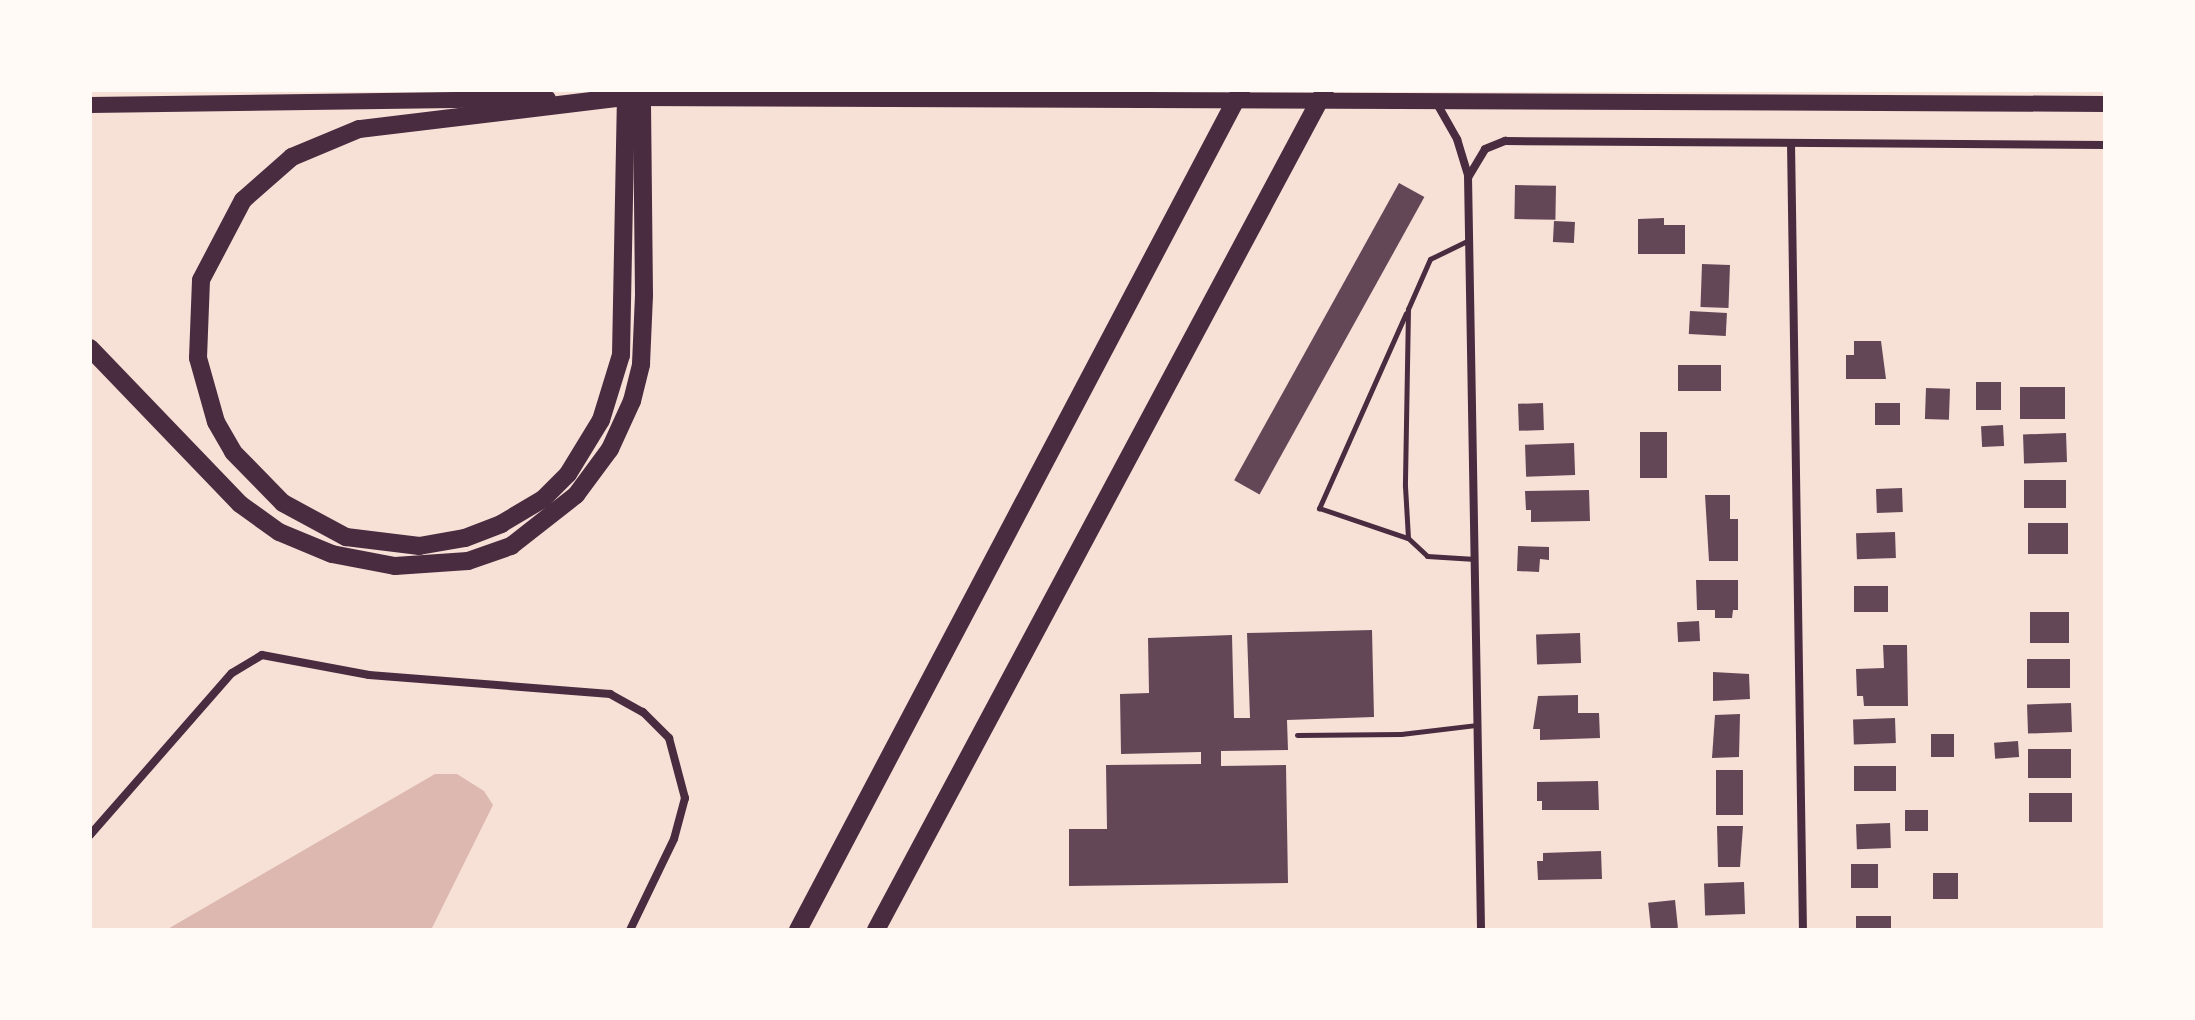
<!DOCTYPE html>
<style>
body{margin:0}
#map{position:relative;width:2195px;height:1020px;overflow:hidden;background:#f7e1d7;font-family:"Exo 2",sans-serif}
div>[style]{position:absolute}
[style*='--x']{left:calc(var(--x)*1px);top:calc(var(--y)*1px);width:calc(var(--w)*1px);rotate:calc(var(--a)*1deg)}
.water>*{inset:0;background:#dcb8b0}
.building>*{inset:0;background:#644757;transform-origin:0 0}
.service>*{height:5px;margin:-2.5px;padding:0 2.5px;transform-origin:2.5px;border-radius:2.5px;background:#4a2c40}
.minor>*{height:8px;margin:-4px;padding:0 4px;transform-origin:4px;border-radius:4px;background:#4a2c40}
.trunk>*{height:16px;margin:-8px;padding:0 8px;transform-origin:8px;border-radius:8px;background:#4a2c40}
.motorway>*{height:18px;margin:-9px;padding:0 9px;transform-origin:9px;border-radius:9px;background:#4a2c40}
span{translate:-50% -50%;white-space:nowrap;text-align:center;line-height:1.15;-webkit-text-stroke:8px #fffaf5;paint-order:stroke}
.frame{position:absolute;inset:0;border:92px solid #fffaf5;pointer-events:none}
</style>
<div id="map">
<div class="water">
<i style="clip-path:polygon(435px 774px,457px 774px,484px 791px,493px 805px,431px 930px,166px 930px)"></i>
</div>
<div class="building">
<i style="left:1399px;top:183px;width:29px;height:340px;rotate:29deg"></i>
<i style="left:1515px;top:185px;width:41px;height:34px;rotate:1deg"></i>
<i style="clip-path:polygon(1664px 218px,1664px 225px,1685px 225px,1685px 254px,1638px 254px,1638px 219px)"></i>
<i style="left:1554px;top:221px;width:21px;height:21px;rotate:3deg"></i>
<i style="left:1702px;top:264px;width:28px;height:43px;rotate:2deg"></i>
<i style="left:1690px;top:311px;width:37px;height:23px;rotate:3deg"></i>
<i style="clip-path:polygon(1854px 341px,1881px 341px,1886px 379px,1846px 379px,1846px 355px,1854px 355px)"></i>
<i style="left:1678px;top:365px;width:43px;height:26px"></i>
<i style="left:1976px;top:382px;width:25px;height:28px"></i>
<i style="left:2065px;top:387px;width:32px;height:45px;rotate:90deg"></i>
<i style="left:1926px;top:388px;width:24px;height:31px;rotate:2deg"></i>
<i style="left:1543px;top:403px;width:27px;height:25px;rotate:88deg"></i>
<i style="left:1875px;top:403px;width:25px;height:22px"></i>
<i style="left:2003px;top:425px;width:21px;height:22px;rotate:87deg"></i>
<i style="left:1640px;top:432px;width:27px;height:46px"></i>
<i style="left:2066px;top:433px;width:29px;height:43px;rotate:88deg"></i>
<i style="left:1574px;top:443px;width:32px;height:49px;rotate:88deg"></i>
<i style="left:2024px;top:480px;width:42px;height:28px"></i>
<i style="left:1902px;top:488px;width:24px;height:26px;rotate:88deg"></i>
<i style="clip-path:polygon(1589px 490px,1590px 521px,1531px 522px,1531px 510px,1526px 510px,1525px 491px)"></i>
<i style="clip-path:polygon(1705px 495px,1730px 495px,1730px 519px,1738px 519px,1738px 561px,1709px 561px)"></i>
<i style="left:2028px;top:523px;width:40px;height:31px"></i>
<i style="left:1895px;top:532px;width:26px;height:39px;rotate:88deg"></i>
<i style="clip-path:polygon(1518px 546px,1549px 547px,1549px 560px,1540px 559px,1539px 572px,1517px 571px)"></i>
<i style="clip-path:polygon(1696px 580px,1738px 580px,1738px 610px,1733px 610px,1732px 618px,1715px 618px,1715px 610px,1697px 610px)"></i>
<i style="left:1888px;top:586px;width:26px;height:34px;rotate:90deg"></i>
<i style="left:2030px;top:612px;width:39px;height:31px"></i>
<i style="left:1699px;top:621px;width:20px;height:22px;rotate:87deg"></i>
<i style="clip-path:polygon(1372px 630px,1374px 717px,1287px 720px,1288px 750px,1221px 751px,1221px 766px,1286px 765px,1288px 883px,1069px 886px,1069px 829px,1107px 829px,1106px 765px,1201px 764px,1201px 752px,1121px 754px,1120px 694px,1149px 693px,1148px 638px,1232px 635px,1234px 718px,1250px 718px,1247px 633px)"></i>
<i style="left:1580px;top:633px;width:30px;height:44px;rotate:88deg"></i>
<i style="clip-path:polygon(1883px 645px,1907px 645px,1908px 706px,1864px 706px,1863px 696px,1857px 696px,1856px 669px,1884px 668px)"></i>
<i style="left:2027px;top:659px;width:43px;height:29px"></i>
<i style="clip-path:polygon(1713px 672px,1749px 674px,1750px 699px,1713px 701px)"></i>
<i style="clip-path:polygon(1578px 695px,1578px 713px,1599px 713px,1600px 738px,1540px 740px,1540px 729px,1533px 729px,1538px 696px)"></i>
<i style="left:2071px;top:703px;width:29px;height:44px;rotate:88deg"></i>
<i style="clip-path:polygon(1740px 714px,1739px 757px,1712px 758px,1715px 715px)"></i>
<i style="left:1895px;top:718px;width:25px;height:42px;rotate:88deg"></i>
<i style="left:1931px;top:734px;width:23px;height:23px"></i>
<i style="left:2018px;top:741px;width:16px;height:24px;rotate:86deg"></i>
<i style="left:2028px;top:749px;width:43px;height:29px"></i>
<i style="left:1854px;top:766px;width:42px;height:25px"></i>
<i style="left:1716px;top:770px;width:27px;height:45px"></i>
<i style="clip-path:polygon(1598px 781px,1599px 810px,1542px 810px,1542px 801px,1537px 801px,1537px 782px)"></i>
<i style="left:2072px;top:793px;width:29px;height:43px;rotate:90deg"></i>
<i style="left:1905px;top:810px;width:23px;height:21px"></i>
<i style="left:1890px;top:823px;width:25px;height:34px;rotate:88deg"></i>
<i style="clip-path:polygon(1717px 826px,1743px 826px,1740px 867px,1718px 867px)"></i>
<i style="clip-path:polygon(1601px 851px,1602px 879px,1538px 880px,1537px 861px,1543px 861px,1543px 853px)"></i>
<i style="left:1878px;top:864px;width:24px;height:27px;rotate:90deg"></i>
<i style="left:1933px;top:873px;width:25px;height:26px"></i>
<i style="left:1744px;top:882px;width:32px;height:40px;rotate:88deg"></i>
<i style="left:1675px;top:900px;width:28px;height:27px;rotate:84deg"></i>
<i style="left:1856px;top:916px;width:35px;height:14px"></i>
</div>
<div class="service">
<i style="--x:1469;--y:240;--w:43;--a:154"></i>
<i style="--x:1430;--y:259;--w:55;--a:113.7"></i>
<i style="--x:1408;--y:309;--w:177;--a:91"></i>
<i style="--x:1405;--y:486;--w:52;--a:86.7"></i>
<i style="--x:1408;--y:538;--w:26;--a:43"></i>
<i style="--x:1427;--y:556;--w:48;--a:3.6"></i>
<i style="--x:1406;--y:313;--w:214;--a:114"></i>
<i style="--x:1319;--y:508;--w:93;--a:18.8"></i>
<i style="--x:1297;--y:735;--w:104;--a:-0.6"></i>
<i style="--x:1401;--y:734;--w:77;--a:-6.8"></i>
</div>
<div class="minor">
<i style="--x:1436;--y:102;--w:43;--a:60.4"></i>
<i style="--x:1457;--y:139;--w:39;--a:73"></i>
<i style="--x:1468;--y:176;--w:754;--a:89.01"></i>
<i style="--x:1791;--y:143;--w:787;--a:89.13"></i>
<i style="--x:1469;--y:176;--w:31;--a:-59"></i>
<i style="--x:1485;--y:149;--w:22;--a:-22"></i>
<i style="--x:1505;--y:141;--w:600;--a:0.38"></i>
<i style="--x:90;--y:835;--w:215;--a:-48.8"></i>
<i style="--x:232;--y:673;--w:35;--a:-31"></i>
<i style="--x:262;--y:655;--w:109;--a:10.6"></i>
<i style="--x:369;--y:675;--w:242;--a:4.5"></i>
<i style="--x:610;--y:694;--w:38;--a:29"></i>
<i style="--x:643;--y:712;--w:37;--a:45"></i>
<i style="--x:669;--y:738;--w:62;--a:75.1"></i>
<i style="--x:685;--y:798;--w:42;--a:105"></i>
<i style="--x:674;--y:839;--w:101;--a:115.8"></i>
</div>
<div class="trunk">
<i style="--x:632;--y:98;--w:1473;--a:0.23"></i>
<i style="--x:90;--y:105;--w:458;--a:-0.8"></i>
</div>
<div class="motorway">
<i style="--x:616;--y:98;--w:259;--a:173.1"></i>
<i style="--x:359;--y:129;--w:73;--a:157.3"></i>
<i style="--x:292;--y:157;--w:65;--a:138.7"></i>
<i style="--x:243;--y:200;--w:90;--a:117.7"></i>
<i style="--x:201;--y:280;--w:78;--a:92.2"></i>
<i style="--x:198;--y:358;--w:66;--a:74.3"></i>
<i style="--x:216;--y:422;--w:34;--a:60"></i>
<i style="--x:233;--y:452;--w:71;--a:45.6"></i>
<i style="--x:283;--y:503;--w:72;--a:28.4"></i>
<i style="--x:346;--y:537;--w:74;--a:7"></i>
<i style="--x:419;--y:546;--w:47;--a:-9.9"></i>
<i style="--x:465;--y:538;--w:39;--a:-21"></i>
<i style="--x:501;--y:524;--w:49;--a:-30.8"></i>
<i style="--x:543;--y:499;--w:35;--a:-45"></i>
<i style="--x:568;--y:474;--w:63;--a:-58.6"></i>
<i style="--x:601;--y:420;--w:68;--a:-72.9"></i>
<i style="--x:621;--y:355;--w:265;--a:-88.9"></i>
<i style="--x:90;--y:348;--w:216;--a:46.1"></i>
<i style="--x:240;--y:504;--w:48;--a:35.7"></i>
<i style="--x:279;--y:532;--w:57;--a:22.5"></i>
<i style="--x:332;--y:554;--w:64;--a:10.8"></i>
<i style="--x:395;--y:566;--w:73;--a:-3.9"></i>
<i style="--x:468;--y:561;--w:46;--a:-19.2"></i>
<i style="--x:511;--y:546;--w:83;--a:-38.1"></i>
<i style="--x:576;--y:495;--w:57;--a:-53.5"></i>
<i style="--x:610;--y:449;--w:53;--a:-65.4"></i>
<i style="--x:632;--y:401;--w:38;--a:-76"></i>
<i style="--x:641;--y:364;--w:69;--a:-87.5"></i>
<i style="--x:644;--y:295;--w:205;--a:-90.6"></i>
<i style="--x:798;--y:930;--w:950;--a:-62.19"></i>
<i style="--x:876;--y:930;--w:952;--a:-61.87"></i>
</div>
<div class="frame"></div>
</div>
